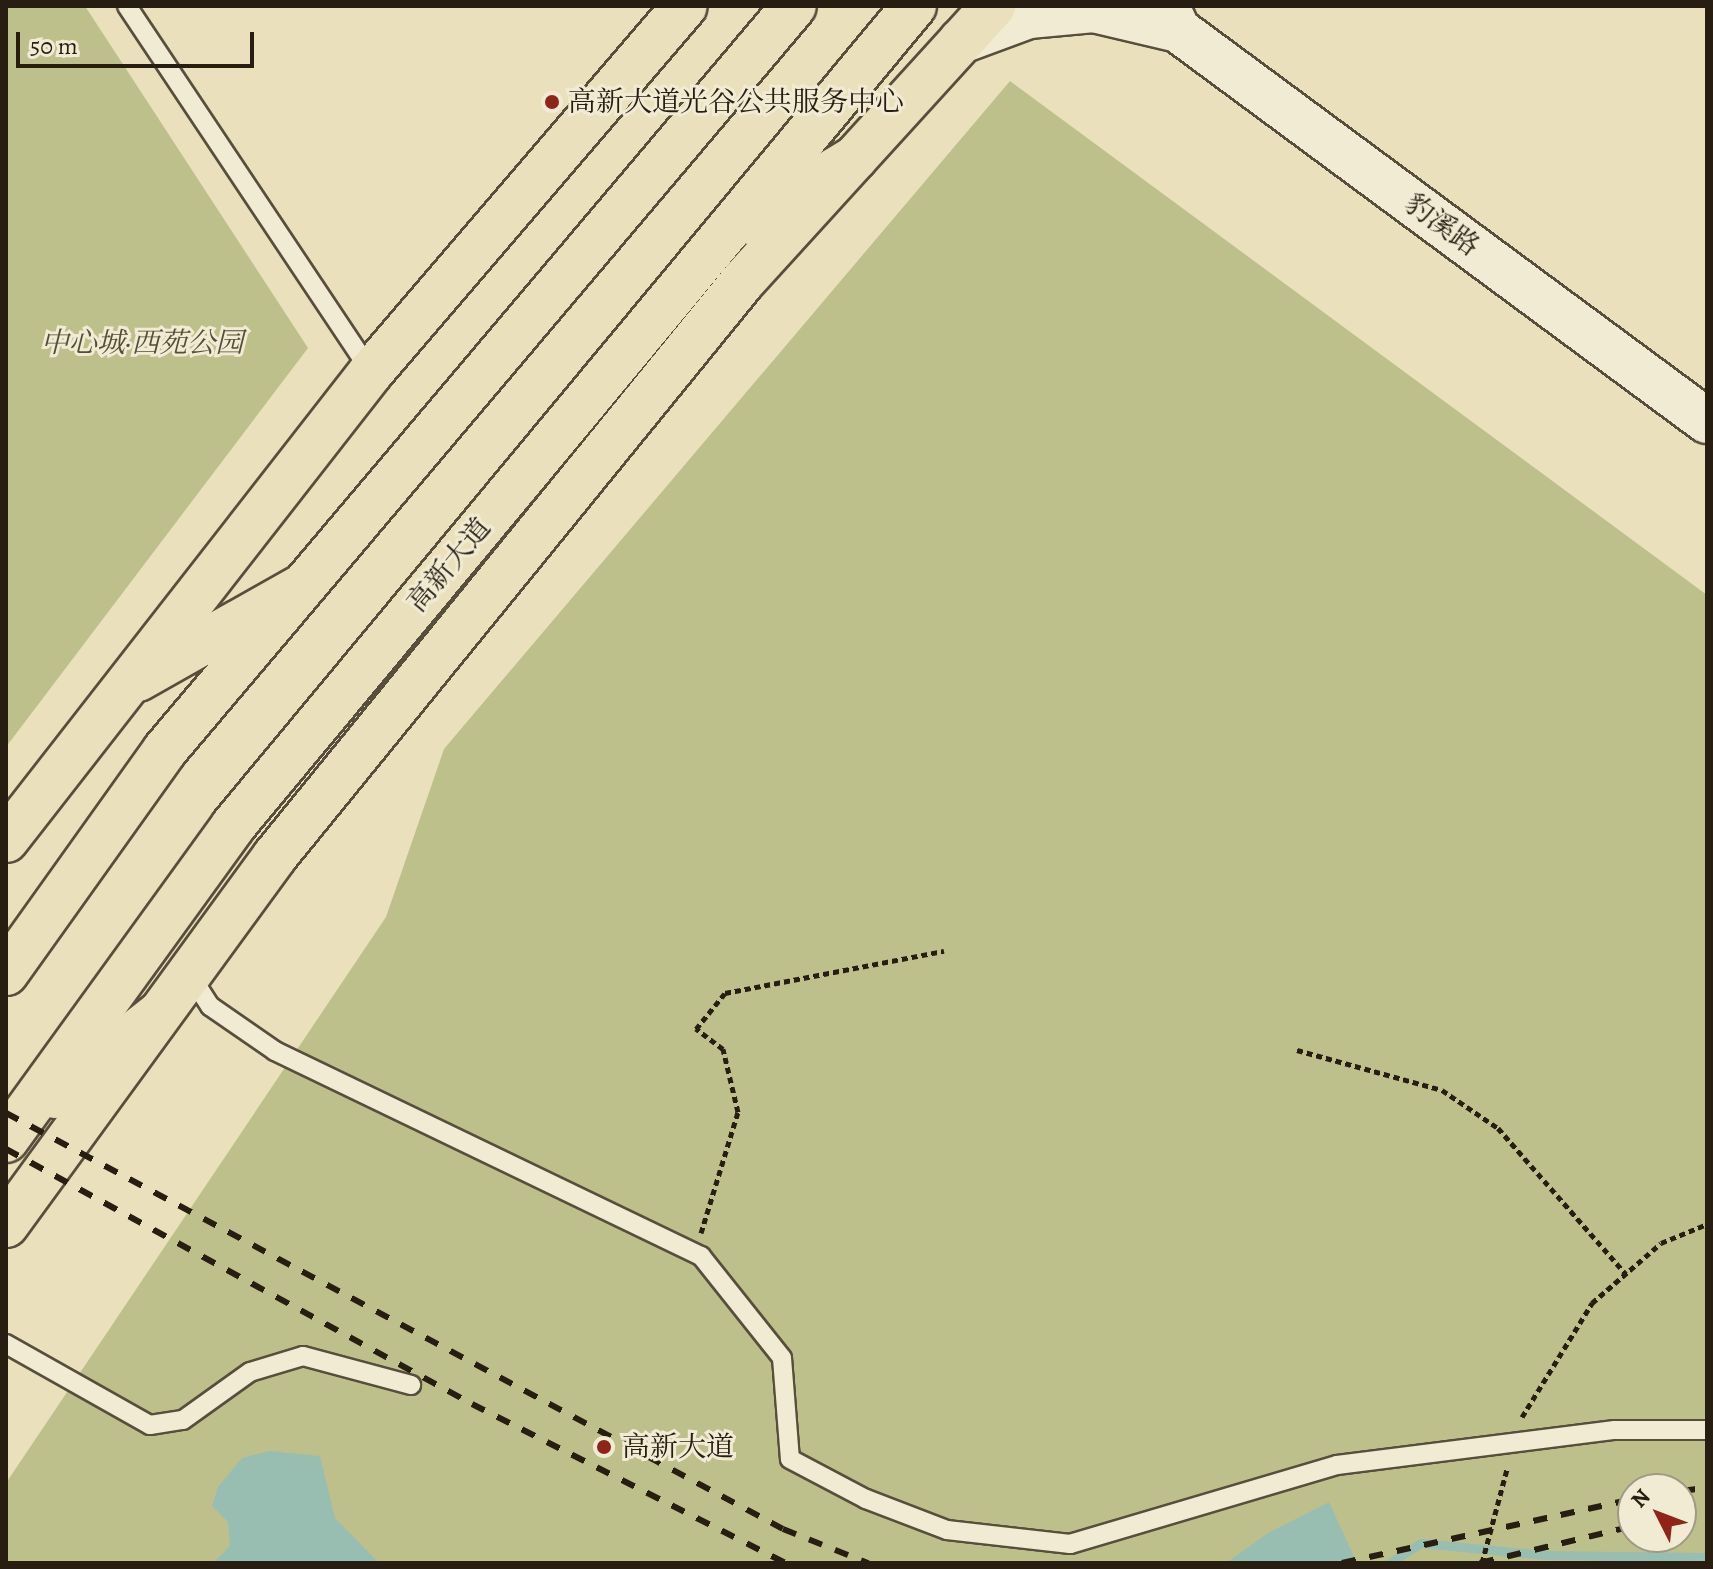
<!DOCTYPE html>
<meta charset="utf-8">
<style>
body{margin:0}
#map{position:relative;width:1713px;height:1569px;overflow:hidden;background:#eae0bc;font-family:Alegreya,"Noto Serif SC",serif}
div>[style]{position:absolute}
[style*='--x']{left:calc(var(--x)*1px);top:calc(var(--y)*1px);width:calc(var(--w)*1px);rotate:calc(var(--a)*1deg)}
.green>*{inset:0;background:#bec08c}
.water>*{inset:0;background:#98bdb1}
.stream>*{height:9px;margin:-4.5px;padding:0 4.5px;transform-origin:4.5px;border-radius:4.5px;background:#98bdb1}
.path>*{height:5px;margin-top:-2.5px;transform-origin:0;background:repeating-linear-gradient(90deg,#281d11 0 6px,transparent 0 10px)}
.roads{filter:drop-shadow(2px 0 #584e3c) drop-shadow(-2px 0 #584e3c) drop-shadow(0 2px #584e3c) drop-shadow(0 -2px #584e3c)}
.service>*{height:18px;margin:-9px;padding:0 9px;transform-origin:9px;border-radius:9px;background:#f1ebd3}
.tertiary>*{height:44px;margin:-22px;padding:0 22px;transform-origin:22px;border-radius:22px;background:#f1ebd3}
.primary>*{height:44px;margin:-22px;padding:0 22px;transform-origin:22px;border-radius:22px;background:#eae0bc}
.trunk>*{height:44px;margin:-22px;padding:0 22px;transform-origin:22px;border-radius:22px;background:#eae0bc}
.rail>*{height:6px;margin-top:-3px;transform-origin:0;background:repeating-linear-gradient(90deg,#281d11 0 14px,transparent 0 28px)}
.dots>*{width:22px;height:22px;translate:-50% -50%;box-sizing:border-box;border:4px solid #f1ebd3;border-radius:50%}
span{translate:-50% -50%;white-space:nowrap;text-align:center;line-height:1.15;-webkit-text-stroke:6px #f1ebd3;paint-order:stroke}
.poi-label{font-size:28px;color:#281d11}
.left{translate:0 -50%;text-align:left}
.street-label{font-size:28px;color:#281d11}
.park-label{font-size:28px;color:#554e36;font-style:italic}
.frame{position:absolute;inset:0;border:8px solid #281d11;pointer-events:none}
.north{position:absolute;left:1617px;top:1473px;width:80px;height:80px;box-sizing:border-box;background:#f1ebd3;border:2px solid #a19985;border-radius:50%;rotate:312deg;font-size:22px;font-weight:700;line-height:32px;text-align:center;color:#281d11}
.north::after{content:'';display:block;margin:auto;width:28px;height:36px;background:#8f2418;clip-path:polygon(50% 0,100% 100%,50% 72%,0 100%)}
.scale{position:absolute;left:16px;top:32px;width:238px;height:36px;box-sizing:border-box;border:4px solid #281d11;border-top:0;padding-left:10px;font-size:24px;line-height:28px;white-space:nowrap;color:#281d11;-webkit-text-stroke:6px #f1ebd3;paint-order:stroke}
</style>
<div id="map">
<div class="green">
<i style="clip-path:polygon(6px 6px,85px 6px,308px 348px,6px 747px)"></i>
<i style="clip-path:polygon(evenodd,1010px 81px,1707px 595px,1707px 1563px,6px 1563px,6px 1483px,386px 917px,444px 749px,1010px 81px,1633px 1489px,1681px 1489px,1681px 1537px,1633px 1537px,1633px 1489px)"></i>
</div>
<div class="water">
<i style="clip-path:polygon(269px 1451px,320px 1456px,335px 1518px,379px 1563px,213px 1563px,230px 1546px,228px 1522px,212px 1506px,218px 1487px,242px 1458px)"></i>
<i style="clip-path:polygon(1329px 1502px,1357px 1563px,1226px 1563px,1268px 1533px)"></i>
</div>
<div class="stream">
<i style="--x:1389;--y:1563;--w:38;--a:-32"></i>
<i style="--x:1421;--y:1543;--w:124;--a:5.6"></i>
<i style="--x:1544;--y:1555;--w:163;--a:0.7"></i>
</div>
<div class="path">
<i style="--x:1297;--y:1050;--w:150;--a:15.4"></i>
<i style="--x:1442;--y:1090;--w:68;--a:34.2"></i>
<i style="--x:1498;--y:1128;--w:194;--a:48.8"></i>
<i style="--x:701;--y:1233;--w:127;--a:-73"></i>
<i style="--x:738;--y:1112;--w:65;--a:-103.4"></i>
<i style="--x:723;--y:1049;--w:34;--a:-143"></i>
<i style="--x:696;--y:1029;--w:46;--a:-51.1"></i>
<i style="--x:725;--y:993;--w:223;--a:-10.9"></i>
<i style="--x:1522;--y:1417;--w:134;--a:-58.4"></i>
<i style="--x:1592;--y:1303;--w:91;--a:-41"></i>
<i style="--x:1661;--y:1243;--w:50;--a:-22.4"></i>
<i style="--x:1482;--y:1563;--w:97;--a:-75.1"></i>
</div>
<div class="roads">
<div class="service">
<i style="--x:127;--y:6;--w:440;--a:56.3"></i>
<i style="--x:190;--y:975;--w:37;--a:57"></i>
<i style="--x:210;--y:1006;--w:79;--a:34.7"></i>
<i style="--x:275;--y:1051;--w:473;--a:25.7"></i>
<i style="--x:701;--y:1256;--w:130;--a:51.5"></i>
<i style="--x:782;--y:1358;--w:101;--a:85.5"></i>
<i style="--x:790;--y:1459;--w:86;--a:27.8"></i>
<i style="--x:866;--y:1499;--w:87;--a:20.9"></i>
<i style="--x:947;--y:1530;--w:124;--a:6.5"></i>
<i style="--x:1070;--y:1544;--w:278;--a:-16.5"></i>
<i style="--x:1337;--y:1465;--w:280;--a:-7.2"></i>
<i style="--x:1615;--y:1430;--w:92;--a:0"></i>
<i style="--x:6;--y:1344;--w:165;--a:29.4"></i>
<i style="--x:150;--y:1425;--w:33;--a:-9"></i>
<i style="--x:183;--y:1420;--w:82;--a:-35.6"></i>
<i style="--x:250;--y:1372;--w:55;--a:-16.8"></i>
<i style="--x:303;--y:1356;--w:112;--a:15"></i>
</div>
<div class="tertiary">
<i style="--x:1178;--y:30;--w:658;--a:36.47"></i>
<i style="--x:961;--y:41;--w:72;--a:-20.2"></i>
<i style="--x:1029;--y:16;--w:65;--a:-5.3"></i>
<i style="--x:1094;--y:10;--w:86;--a:13.4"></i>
<i style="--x:1178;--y:30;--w:26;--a:-115"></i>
</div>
<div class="primary">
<i style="--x:138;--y:679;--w:187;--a:-29.4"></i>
<i style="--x:6;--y:840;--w:594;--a:-52.05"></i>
<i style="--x:371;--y:372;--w:482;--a:-49.4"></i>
<i style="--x:6;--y:1225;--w:457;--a:-53.9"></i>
<i style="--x:275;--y:856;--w:741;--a:-50.86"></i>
<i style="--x:743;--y:281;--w:372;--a:-47.7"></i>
</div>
<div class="trunk">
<i style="--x:749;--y:222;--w:124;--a:-31.1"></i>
<i style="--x:6;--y:973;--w:274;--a:-54.5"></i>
<i style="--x:165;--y:750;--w:974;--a:-49.79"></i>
<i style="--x:55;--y:1096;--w:132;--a:-38.3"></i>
<i style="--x:6;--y:1140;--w:387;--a:-54.1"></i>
<i style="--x:233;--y:826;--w:1066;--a:-50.29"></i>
</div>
</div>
<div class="rail">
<i style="--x:6;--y:1113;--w:881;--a:28.16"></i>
<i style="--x:783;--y:1529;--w:92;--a:21.8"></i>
<i style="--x:6;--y:1149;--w:531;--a:28.69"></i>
<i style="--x:472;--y:1404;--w:352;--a:26.9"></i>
<i style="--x:1681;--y:1491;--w:26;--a:-7"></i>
<i style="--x:1681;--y:1516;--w:26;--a:-7"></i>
<i style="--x:1342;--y:1563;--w:298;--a:-12.4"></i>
<i style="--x:1480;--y:1563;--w:157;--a:-13.6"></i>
</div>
<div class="dots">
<i style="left:552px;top:102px;background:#8f2418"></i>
<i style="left:604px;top:1447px;background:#8f2418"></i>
</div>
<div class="poi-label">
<span class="left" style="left:568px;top:102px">高新大道光谷公共服务中心</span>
<span class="left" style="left:622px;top:1447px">高新大道</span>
</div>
<div class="street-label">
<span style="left:1442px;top:225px;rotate:36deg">豹溪路</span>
<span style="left:449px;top:565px;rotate:-50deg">高新大道</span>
</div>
<div class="park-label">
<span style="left:142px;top:343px">中心城·西苑公园</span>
</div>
<div class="frame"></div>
<div class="north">N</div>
<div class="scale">50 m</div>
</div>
